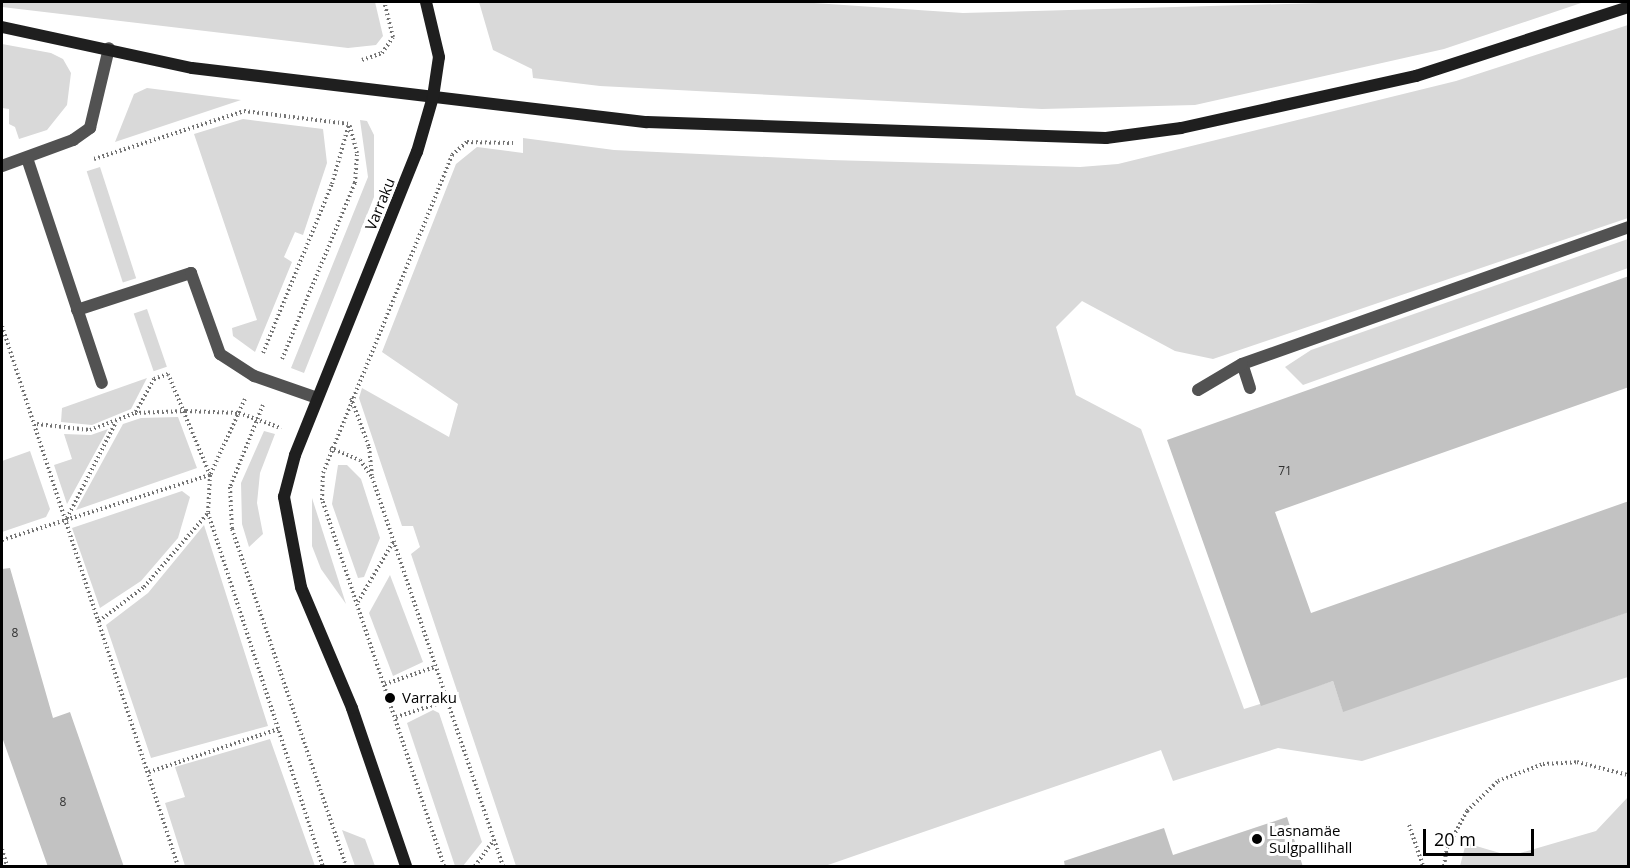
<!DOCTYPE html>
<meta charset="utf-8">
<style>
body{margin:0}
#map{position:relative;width:1630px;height:868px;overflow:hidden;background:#fff;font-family:"Open Sans",sans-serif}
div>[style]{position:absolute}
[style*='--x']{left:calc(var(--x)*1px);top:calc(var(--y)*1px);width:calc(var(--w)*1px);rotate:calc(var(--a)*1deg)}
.green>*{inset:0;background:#d9d9d9;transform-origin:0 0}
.building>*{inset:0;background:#c2c2c2}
.path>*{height:4px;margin-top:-2px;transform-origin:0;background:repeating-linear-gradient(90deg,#747474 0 1.5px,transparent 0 4.5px)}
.lane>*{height:12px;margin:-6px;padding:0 6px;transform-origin:6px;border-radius:6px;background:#525252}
.street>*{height:12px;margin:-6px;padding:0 6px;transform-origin:6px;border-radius:6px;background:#525252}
.secondary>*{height:12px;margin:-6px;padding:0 6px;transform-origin:6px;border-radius:6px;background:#1f1f1f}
.dots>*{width:16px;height:16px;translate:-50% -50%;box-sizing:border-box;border:3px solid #fff;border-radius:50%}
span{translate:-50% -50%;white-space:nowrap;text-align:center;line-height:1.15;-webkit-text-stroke:6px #fff;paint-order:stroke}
.number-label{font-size:12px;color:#303030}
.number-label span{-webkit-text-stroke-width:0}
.street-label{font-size:15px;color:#000}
.poi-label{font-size:15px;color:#000}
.left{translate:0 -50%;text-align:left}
.frame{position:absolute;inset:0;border:3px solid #000;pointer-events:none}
.scale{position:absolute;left:1423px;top:829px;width:111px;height:27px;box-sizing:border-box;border:3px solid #000;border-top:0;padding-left:8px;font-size:18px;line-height:21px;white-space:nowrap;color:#000;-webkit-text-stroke:4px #fff;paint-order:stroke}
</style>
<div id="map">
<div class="green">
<i style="clip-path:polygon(2px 2px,375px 2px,383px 36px,376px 45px,348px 48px,2px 7px)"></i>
<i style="clip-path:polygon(479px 2px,799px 2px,963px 13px,1355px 2px,1584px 2px,1444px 49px,1195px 105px,1042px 109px,600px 86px,533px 78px,532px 69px,493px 50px)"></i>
<i style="clip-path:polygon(1628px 25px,1628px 218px,1213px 359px,1175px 351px,1082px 301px,1056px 327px,1076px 395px,1141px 429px,1244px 709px,1333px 681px,1343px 711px,1628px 612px,1628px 677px,1362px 761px,1278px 748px,1173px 781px,1161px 750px,825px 866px,516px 866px,411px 554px,420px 547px,413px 526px,402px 526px,359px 398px,362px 388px,449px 437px,458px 404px,382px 352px,456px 164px,477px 147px,523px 153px,523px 138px,614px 150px,830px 160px,1080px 167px,1118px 164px,1456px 81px)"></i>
<i style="clip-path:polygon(2px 44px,51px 53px,63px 59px,71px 73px,67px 105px,47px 130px,19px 139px,15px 127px,9px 124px,9px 109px,2px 108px)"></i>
<i style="clip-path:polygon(147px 88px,241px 100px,115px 142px,134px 94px)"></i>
<i style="clip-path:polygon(243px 119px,323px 129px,327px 163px,303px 235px,295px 232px,284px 257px,292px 262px,255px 352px,233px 336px,232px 328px,257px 320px,194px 134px)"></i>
<i style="clip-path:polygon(360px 120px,367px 121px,374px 135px,374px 197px,304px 373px,291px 368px,368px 177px)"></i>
<i style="left:100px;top:167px;width:117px;height:14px;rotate:72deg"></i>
<i style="clip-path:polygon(1628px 239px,1628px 268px,1303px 385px,1285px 367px,1311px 350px)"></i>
<i style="left:147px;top:309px;width:61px;height:14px;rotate:71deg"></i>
<i style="clip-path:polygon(147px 378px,131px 409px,92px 425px,61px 422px,62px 408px)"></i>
<i style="clip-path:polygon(178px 417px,197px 468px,76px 510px,123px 424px,141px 418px)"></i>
<i style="clip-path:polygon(108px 429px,67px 504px,54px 465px,72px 459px,64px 434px,91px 435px)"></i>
<i style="clip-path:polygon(264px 431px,275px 434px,260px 473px,257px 503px,263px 534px,249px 547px,242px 524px,241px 483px)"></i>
<i style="clip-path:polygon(30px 451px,50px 509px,46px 517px,2px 532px,2px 461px)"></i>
<i style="clip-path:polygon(338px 465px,347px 465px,361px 479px,380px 538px,364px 577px,358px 578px,332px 504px)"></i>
<i style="clip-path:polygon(182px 491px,190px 497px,178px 538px,141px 581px,100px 608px,72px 528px)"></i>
<i style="clip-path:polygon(312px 498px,346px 604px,321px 569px,312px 546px)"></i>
<i style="clip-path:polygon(204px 525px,268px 726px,151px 758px,106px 625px,148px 593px)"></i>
<i style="clip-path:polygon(390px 575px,423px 662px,393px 676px,369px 613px)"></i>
<i style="clip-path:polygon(433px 710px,439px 713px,482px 842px,463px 866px,455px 866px,407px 723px)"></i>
<i style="clip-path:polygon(270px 739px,315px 866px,185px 866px,165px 803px,185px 797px,175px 767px)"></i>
<i style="clip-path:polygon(1628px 797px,1628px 866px,1460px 866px,1466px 843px,1510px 856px,1596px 831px)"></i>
<i style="clip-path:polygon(342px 830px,365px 839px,375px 866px,355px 866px)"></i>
</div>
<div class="building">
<i style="clip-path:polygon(1629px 276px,1629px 387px,1275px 512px,1311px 613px,1629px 501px,1629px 612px,1343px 712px,1333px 681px,1261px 706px,1167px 440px)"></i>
<i style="clip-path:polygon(10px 568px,53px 718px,70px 712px,124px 867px,48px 867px,2px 737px,2px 569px)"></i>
<i style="clip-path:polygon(1287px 817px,1303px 867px,1065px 867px,1064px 861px,1164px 828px,1173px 855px)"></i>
</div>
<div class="path">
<i style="--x:362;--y:60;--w:21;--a:-19"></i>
<i style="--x:382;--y:53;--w:19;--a:-55"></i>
<i style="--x:393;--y:37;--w:36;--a:-104"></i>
<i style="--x:94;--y:159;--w:157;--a:-17.7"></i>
<i style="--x:244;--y:111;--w:106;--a:7.1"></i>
<i style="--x:2;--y:326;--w:568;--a:71.95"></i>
<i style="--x:263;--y:353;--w:183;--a:-67.8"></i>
<i style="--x:332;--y:184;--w:62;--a:-74.2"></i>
<i style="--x:282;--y:359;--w:191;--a:-67.5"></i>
<i style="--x:355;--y:183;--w:30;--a:-86"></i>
<i style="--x:357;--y:153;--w:30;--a:-105"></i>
<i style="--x:351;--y:398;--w:52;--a:69.8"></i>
<i style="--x:369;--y:447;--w:28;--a:84"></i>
<i style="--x:245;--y:399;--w:84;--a:114.7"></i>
<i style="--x:210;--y:475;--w:38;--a:93"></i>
<i style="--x:208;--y:513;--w:371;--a:72"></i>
<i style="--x:263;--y:405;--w:88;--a:111.9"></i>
<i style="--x:230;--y:487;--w:42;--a:87.3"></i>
<i style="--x:232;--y:529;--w:356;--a:71.3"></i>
<i style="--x:37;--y:424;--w:53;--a:6.5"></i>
<i style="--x:90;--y:430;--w:48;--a:-20.7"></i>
<i style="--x:135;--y:413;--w:51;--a:-2.2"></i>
<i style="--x:186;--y:411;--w:53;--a:2.2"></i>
<i style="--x:239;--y:413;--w:45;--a:19.7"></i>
<i style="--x:330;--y:448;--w:32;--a:22"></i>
<i style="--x:360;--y:460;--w:21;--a:55"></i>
<i style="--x:372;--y:477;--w:410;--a:71.4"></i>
<i style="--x:67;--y:518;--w:108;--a:-63"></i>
<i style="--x:2;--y:540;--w:218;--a:-17.4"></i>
<i style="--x:210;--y:475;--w:109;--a:-112.6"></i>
<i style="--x:168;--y:374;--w:15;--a:160"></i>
<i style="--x:154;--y:379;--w:39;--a:119"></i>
<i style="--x:358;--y:602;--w:69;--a:-59.7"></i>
<i style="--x:99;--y:621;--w:56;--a:-37.1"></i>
<i style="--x:144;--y:587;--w:98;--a:-49.1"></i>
<i style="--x:385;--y:684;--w:53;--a:-18.8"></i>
<i style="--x:396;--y:717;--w:52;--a:-17.7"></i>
<i style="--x:149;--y:772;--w:136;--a:-18.4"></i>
<i style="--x:1409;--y:825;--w:43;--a:71.1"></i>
<i style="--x:2;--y:849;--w:18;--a:74"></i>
<i style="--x:444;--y:866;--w:386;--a:-108.4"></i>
<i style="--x:322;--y:500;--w:27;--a:-88"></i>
<i style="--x:323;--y:473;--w:343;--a:-67.9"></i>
<i style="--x:452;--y:155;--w:20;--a:-41"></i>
<i style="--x:467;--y:142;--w:46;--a:1.2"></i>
<i style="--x:475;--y:866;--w:32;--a:-54"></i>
<i style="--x:1444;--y:866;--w:18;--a:-81"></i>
<i style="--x:1447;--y:848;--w:42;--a:-61.6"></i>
<i style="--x:1467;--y:811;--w:43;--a:-44.1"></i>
<i style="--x:1498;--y:781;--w:48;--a:-20.7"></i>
<i style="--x:1543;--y:764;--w:34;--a:-3"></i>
<i style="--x:1577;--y:762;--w:53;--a:14.3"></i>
</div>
<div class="lane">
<i style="--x:27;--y:158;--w:237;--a:71.6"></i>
<i style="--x:77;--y:310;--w:120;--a:-18"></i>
<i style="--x:191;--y:273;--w:86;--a:70.3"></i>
<i style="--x:220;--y:354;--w:40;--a:32.9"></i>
<i style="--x:254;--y:376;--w:67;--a:19.2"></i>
<i style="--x:1250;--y:388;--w:25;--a:-108"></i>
<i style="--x:1242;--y:364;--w:410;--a:-19.5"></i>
<i style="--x:1198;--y:390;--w:51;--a:-30.6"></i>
</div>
<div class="street">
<i style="--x:2;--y:166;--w:76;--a:-20.1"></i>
<i style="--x:73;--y:140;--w:21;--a:-35"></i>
<i style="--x:90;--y:128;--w:82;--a:-76.6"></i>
</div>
<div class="secondary">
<i style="--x:2;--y:27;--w:194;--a:12.2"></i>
<i style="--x:192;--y:68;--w:458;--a:6.8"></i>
<i style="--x:647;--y:122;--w:459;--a:2"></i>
<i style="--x:1106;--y:138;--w:76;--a:-7.6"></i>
<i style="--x:1181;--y:128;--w:241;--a:-12.5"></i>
<i style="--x:1416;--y:76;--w:223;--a:-18"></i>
<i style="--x:406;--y:866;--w:167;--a:-108.9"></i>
<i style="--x:352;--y:708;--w:131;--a:-112.9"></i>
<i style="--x:301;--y:587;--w:92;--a:-100.7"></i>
<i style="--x:284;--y:497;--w:43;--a:-75.3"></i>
<i style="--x:295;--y:455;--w:327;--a:-68.1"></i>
<i style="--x:417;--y:152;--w:57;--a:-73.8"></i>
<i style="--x:433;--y:97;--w:40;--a:-81.5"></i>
<i style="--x:439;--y:57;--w:57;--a:-103.3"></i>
</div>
<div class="dots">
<i style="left:390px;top:698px;background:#000"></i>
<i style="left:1257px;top:839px;background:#000"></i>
</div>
<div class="number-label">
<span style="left:1285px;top:471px">71</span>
<span style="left:15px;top:633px">8</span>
<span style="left:63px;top:802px">8</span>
</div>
<div class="street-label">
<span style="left:380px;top:204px;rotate:-68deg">Varraku</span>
</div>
<div class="poi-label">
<span class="left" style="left:402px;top:698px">Varraku</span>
<span class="left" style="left:1269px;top:839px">Lasnamäe<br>Sulgpallihall</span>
</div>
<div class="frame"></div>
<div class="scale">20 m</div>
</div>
